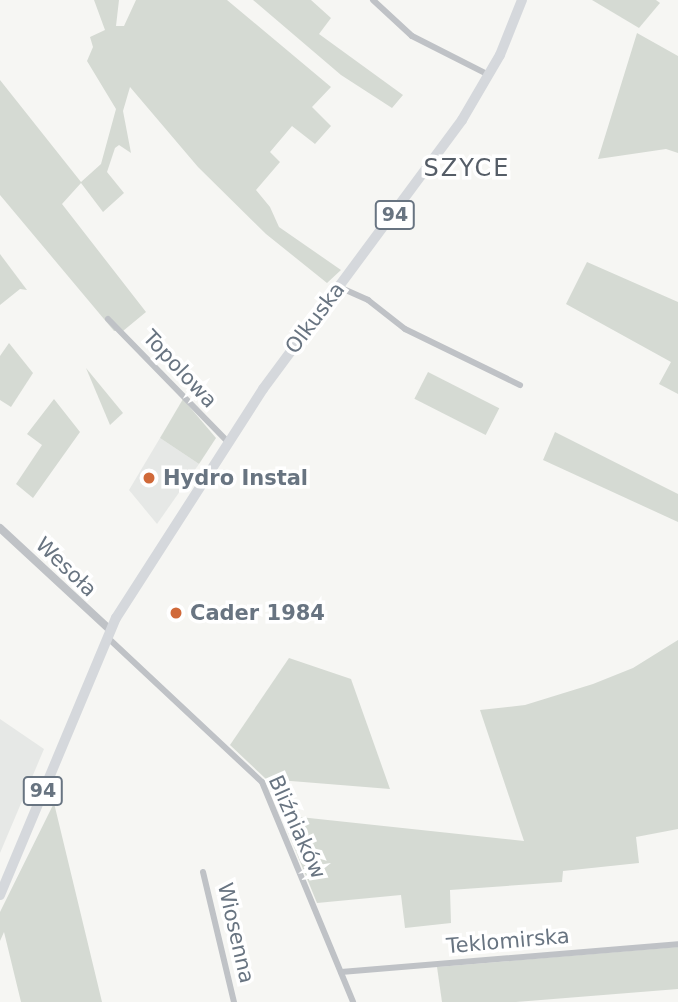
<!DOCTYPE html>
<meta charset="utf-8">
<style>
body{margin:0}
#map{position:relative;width:678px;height:1002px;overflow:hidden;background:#f6f6f3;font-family:"DejaVu Sans",sans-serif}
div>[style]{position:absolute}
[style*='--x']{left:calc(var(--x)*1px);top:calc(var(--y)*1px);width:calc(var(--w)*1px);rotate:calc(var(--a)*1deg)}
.built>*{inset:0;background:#e6e8e6}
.green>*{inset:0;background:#d5dad3;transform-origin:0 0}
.minor>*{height:6px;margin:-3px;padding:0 3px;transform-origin:3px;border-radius:3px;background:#bfc2c6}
.tertiary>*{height:8px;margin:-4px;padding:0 4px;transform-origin:4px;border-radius:4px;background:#bfc2c6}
.primary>*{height:10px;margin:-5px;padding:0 5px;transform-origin:5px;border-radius:5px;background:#d5d8dc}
.dots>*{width:19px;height:19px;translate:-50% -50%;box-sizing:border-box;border:4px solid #fff;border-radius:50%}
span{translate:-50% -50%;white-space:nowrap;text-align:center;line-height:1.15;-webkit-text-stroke:7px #fff;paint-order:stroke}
.shield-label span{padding:2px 5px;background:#fff;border:2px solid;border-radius:5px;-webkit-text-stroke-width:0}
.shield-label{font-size:19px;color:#687481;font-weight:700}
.street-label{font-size:21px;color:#687481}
.poi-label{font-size:21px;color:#687481;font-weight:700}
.left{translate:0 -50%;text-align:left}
.quarter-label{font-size:24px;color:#555d67;letter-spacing:2px}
</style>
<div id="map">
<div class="built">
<i style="clip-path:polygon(160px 438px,199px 464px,157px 524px,129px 490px)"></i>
<i style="clip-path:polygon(0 719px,44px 749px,0 853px)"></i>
</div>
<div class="green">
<i style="clip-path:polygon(94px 0,119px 0,116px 26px,124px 26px,136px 0,227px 0,331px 87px,312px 107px,331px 126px,315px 144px,292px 126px,270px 152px,280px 162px,256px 190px,270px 207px,279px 227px,341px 270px,327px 283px,266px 234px,198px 167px,130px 87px,123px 111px,131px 153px,119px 145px,115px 148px,107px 172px,124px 193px,103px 212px,81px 183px,62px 204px,146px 312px,123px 331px,114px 331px,0 195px,0 80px,81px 182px,101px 164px,116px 109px,87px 61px,93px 47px,90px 37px,105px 30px)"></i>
<i style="clip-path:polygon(253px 0,311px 0,331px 18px,319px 34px,403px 95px,392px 108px,341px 75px)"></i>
<i style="clip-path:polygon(592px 0,656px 0,660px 3px,639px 28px)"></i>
<i style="clip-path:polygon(637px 33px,678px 56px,678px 153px,666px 149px,598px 159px)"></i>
<i style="clip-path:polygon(0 254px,27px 290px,20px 289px,0 305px)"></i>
<i style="clip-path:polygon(587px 262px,678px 302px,678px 394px,659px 384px,671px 362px,566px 304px)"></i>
<i style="clip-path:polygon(9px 343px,33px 373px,11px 407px,0 400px,0 356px)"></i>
<i style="clip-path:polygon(86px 368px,123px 413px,110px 425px)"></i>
<i style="left:428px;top:372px;width:80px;height:30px;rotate:27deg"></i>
<i style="clip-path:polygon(54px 399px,80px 432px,33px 498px,16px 484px,42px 445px,27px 434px)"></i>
<i style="clip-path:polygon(183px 399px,216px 438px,199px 464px,160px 438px)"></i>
<i style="clip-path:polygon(555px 432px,678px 494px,678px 522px,543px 460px)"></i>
<i style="clip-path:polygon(678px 640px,678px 829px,636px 837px,639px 863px,563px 871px,562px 882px,450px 890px,451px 923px,405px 928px,401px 895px,317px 903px,281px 815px,524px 841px,480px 710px,525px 705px,593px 684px,633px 668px)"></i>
<i style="clip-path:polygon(289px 658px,351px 679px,390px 789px,266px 779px,230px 745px)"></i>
<i style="clip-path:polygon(54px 803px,102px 1002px,21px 1002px,4px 932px,0 941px,0 912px)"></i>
<i style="clip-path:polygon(678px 947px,678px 989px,516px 1002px,442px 1002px,437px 967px)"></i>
</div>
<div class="minor">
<i style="--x:373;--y:0;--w:53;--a:42.7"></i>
<i style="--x:412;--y:36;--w:86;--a:26.9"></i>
<i style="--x:339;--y:287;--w:32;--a:24"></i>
<i style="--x:368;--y:300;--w:47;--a:38.1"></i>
<i style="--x:405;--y:329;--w:128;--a:26"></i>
<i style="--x:108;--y:319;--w:172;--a:45.7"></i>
<i style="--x:107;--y:637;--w:212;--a:43.1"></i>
<i style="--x:262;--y:782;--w:238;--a:67.5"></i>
<i style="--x:203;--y:872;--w:134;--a:76.6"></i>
<i style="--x:341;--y:972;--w:338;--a:-4.7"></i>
</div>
<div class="tertiary">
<i style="--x:0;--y:528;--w:150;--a:42.8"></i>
</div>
<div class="primary">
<i style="--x:0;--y:895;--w:300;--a:-67.3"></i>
<i style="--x:116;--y:618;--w:272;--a:-57.3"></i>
<i style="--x:263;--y:389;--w:335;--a:-53.5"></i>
<i style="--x:462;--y:120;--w:75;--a:-59.7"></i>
<i style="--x:500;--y:55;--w:59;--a:-68.2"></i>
</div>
<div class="dots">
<i style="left:149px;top:478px;background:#d06939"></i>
<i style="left:176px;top:613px;background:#d06939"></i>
</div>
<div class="shield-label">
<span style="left:395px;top:215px">94</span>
<span style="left:43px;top:791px">94</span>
</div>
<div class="street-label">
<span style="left:315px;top:318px;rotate:-53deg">Olkuska</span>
<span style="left:180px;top:369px;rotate:47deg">Topolowa</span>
<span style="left:66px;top:567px;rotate:44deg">Wesoła</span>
<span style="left:297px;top:827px;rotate:66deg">Bliźniaków</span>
<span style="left:236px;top:933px;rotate:77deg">Wiosenna</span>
<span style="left:508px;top:941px;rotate:-5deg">Teklomirska</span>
</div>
<div class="poi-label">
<span class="left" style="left:163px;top:478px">Hydro Instal</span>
<span class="left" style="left:190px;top:613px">Cader 1984</span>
</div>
<div class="quarter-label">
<span style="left:467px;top:169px">SZYCE</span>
</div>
</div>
